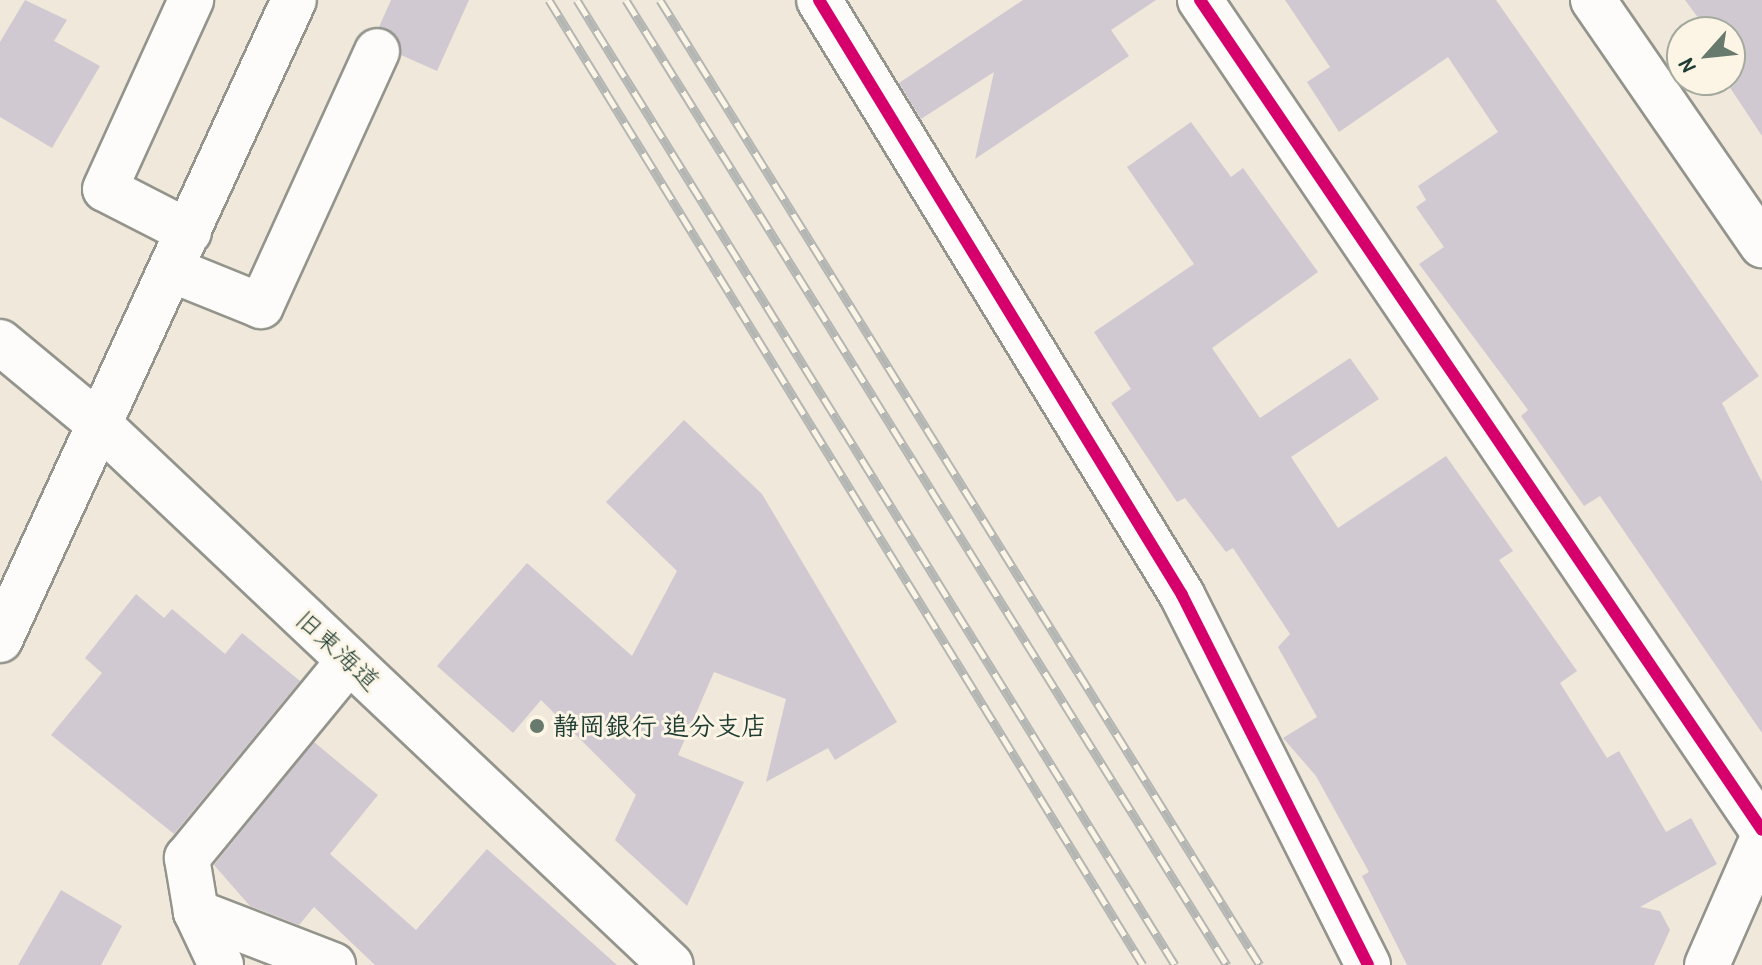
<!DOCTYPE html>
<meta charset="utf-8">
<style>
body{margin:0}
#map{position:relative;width:1762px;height:965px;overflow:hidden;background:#efe8db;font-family:"Patrick Hand","Klee One",sans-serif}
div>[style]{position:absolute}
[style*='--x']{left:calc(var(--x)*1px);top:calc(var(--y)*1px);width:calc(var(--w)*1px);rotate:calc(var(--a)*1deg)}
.building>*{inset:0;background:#d0c9d1}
.roads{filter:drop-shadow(2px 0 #93948c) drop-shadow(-2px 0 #93948c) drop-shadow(0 2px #93948c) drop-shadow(0 -2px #93948c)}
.minor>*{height:44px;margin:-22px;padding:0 22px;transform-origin:22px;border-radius:22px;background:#fdfcfa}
.rail>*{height:9px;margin-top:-4.5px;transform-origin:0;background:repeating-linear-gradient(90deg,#fcf5e5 0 18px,#b4b6b3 0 36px);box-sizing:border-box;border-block:2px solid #b4b6b3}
.cycleway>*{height:12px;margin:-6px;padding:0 6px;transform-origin:6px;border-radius:6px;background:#d6006c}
.dots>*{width:22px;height:22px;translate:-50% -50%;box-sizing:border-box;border:4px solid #fcf5e5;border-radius:50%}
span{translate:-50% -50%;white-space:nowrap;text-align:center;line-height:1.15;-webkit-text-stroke:6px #fcf5e5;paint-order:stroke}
.street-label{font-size:26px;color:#1f3d34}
.poi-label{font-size:26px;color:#1f3d34;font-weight:700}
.left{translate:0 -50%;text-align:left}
.north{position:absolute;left:1666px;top:16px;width:80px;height:80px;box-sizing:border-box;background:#fcf5e5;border:2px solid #a4ab9e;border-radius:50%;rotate:243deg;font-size:22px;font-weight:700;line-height:32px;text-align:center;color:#1f3d34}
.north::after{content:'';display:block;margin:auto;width:28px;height:36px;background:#68796e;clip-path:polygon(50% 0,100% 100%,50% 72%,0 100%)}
</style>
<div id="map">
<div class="building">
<i style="clip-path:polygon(25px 0,67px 20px,54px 41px,100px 66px,52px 148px,0 117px,0 42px)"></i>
<i style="clip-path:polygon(391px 0,469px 0,437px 71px,401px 55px,397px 36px,379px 27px)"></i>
<i style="clip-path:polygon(1023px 0,1156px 0,1111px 30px,1129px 56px,975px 159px,994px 72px,921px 119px,899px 83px)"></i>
<i style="clip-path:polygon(1285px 0,1496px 0,1759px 376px,1722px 403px,1762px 482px,1762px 733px,1600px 496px,1584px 506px,1521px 416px,1528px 410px,1419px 264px,1444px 247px,1416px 207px,1426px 200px,1418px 186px,1498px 132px,1448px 57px,1339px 132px,1307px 82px,1330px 67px)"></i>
<i style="clip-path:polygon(1685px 0,1762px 0,1762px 136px,1725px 80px,1730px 32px,1693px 32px,1689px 26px,1699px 19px)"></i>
<i style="clip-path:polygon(1191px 122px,1231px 177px,1243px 168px,1318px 272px,1212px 348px,1260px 418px,1350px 358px,1379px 399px,1291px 457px,1338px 528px,1446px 456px,1513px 551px,1499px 560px,1577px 671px,1560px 683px,1607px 758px,1619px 751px,1666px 832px,1691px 818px,1717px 864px,1640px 907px,1660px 911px,1670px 930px,1654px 965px,1407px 965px,1362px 876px,1369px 872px,1316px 776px,1283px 738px,1317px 717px,1278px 647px,1290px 634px,1233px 548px,1226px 552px,1185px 498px,1177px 502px,1111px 403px,1131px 389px,1094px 332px,1194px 264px,1127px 167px)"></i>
<i style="clip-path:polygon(684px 420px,762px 494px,897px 722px,835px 760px,828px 748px,766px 782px,786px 699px,714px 672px,678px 755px,744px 782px,687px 906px,615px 840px,636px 795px,541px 700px,513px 733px,437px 666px,527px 563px,632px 656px,677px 571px,606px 502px)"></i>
<i style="clip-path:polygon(136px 594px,164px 618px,172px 609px,225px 654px,242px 633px,300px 681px,174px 834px,51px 735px,102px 673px,85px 658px)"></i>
<i style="clip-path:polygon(314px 742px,378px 795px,330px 854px,416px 930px,487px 849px,617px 965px,375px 965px,314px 907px,299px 925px,250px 906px,214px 865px)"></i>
<i style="clip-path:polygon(61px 890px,122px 926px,101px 965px,18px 965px)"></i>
</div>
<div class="roads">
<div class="minor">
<i style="--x:819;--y:0;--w:697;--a:58.61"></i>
<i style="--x:1182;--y:595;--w:414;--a:63.3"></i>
<i style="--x:1200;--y:0;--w:1002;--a:55.9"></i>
<i style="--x:1593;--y:0;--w:298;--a:55.4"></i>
<i style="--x:189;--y:232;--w:94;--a:-152.9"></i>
<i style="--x:105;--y:189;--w:208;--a:-65.5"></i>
<i style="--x:172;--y:270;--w:96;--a:22"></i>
<i style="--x:261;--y:306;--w:280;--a:-65.5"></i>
<i style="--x:0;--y:342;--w:131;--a:39.7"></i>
<i style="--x:101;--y:426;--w:784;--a:43.4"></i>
<i style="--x:0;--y:640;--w:704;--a:-65.33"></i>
<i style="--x:196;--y:912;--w:147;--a:21.1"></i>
<i style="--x:221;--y:965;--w:59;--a:-115.3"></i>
<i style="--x:196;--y:912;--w:55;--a:-99.5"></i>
<i style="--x:187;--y:858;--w:255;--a:-50.6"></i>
<i style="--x:1707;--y:965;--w:137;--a:-66.3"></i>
</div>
</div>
<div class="rail">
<i style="--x:549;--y:0;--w:1133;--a:58.39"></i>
<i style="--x:577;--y:0;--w:1135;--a:58.21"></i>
<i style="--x:626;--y:0;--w:1137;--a:58.09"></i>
<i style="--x:660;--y:0;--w:1136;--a:58.13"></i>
</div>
<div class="cycleway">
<i style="--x:819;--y:0;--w:697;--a:58.61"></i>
<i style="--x:1182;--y:595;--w:414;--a:63.3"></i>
<i style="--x:1200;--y:0;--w:1002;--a:55.9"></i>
</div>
<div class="dots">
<i style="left:537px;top:726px;background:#68796e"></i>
</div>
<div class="street-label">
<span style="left:338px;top:650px;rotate:43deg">旧東海道</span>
</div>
<div class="poi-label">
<span class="left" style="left:553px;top:726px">静岡銀行 追分支店</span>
</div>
<div class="north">N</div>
</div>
